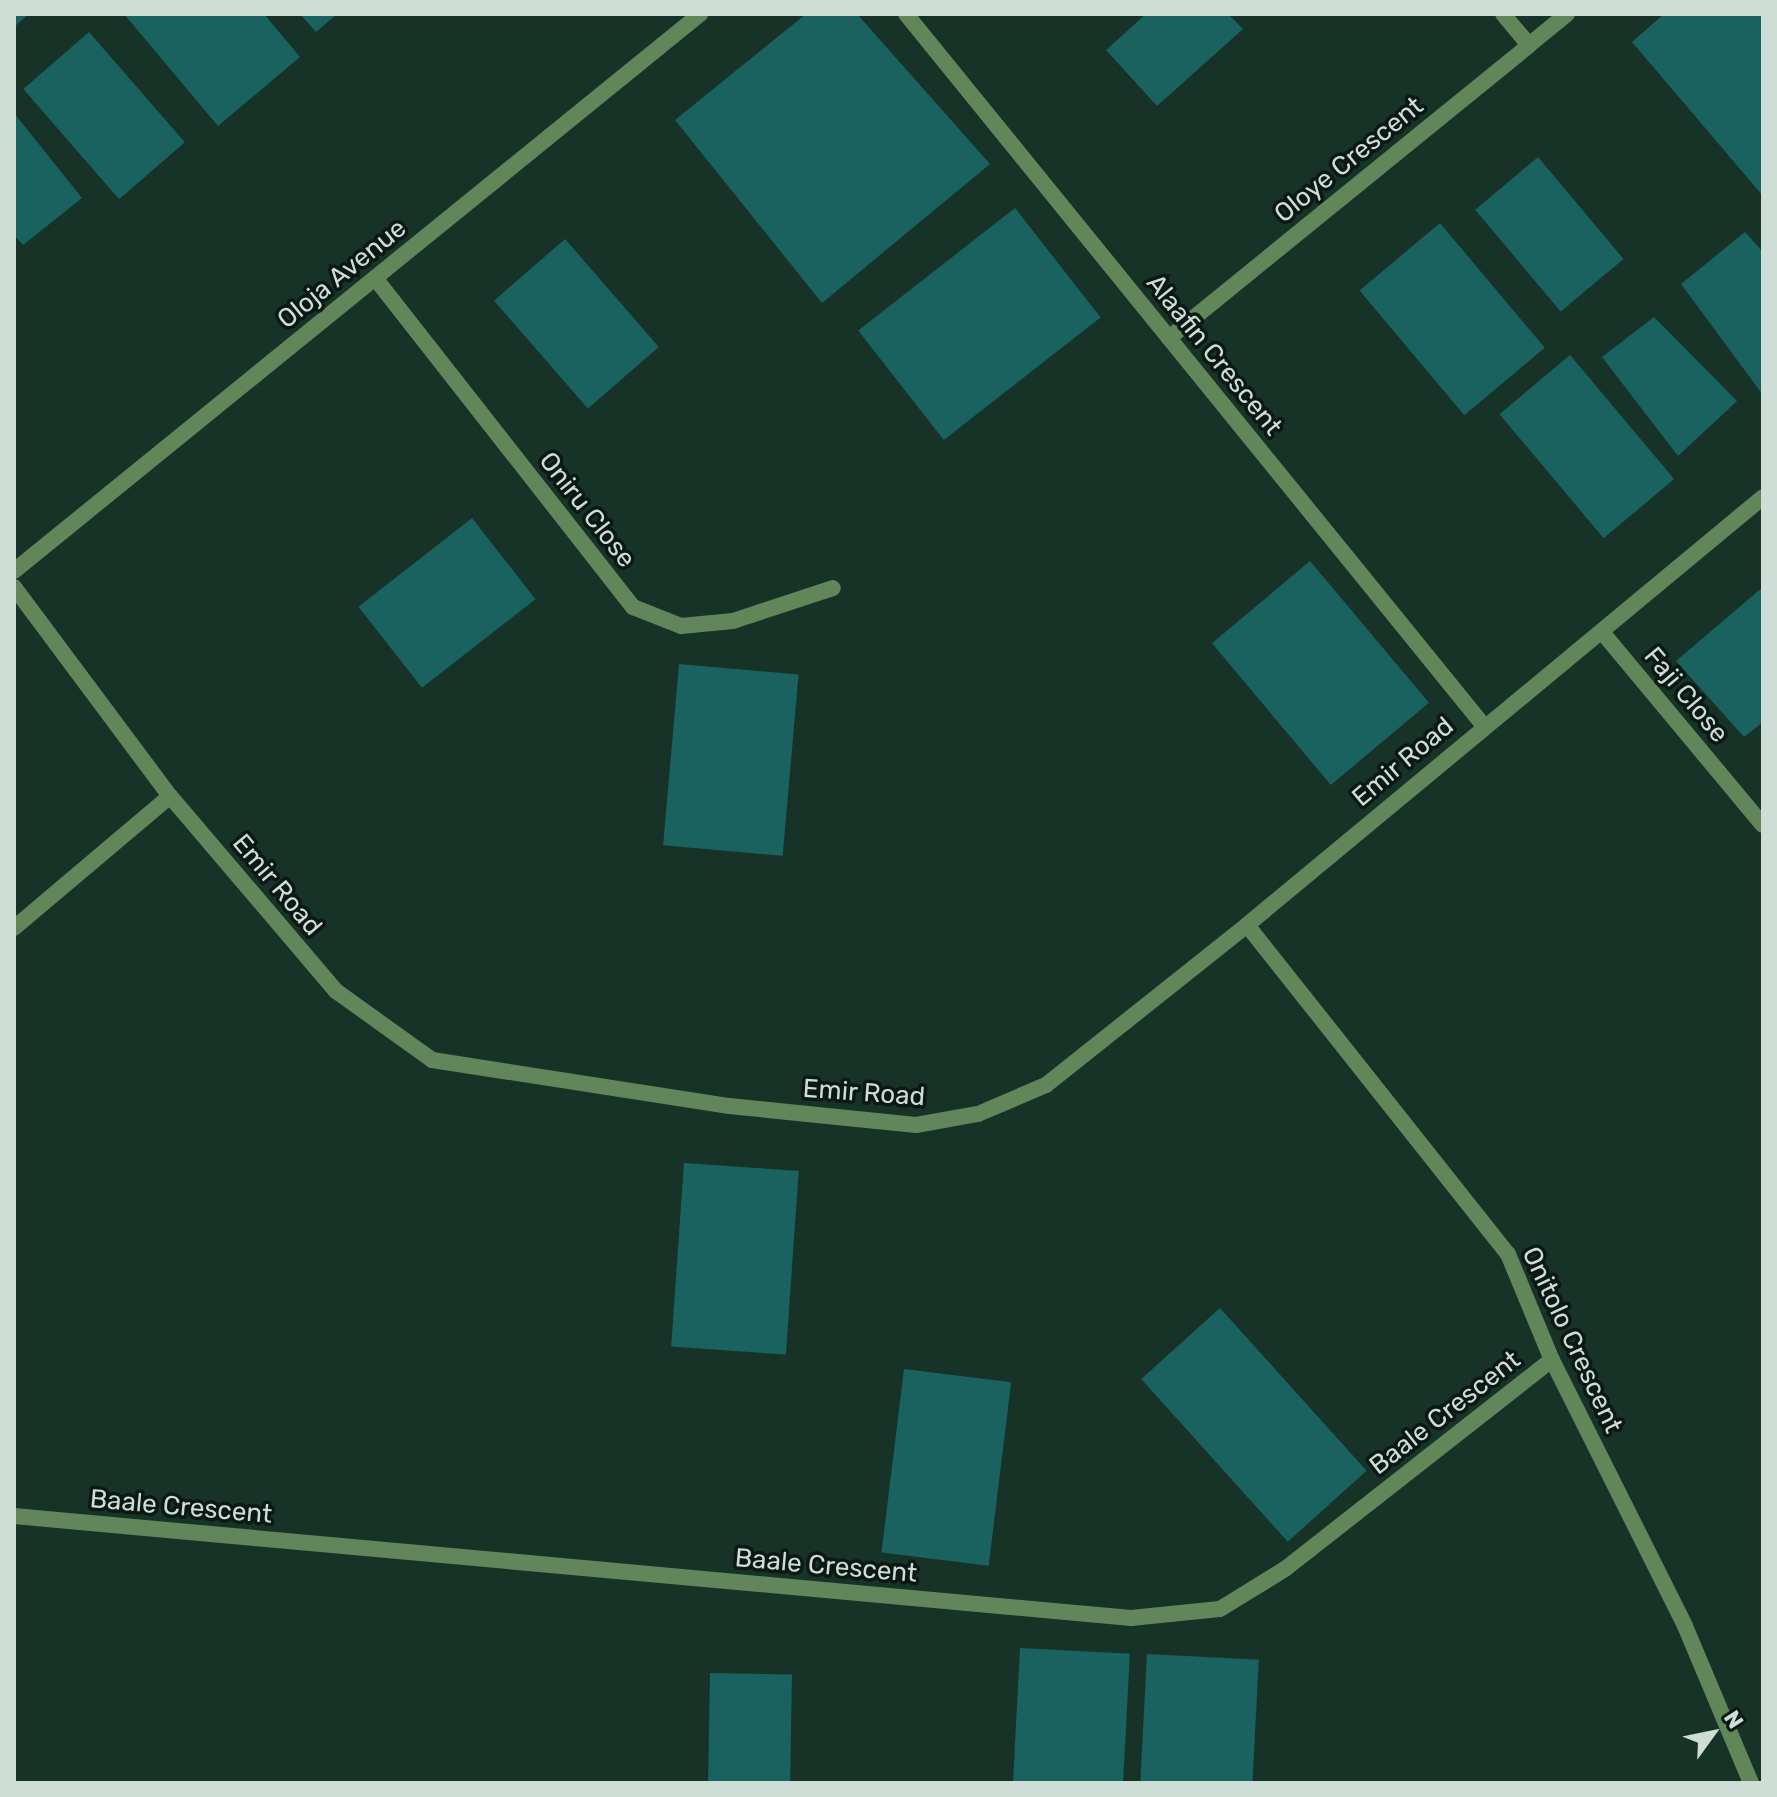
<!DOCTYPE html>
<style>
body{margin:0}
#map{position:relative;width:1777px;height:1797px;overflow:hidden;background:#173328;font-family:Rubik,sans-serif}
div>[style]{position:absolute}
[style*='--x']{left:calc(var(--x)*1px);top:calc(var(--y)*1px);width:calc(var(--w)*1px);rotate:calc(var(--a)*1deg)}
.building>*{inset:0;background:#1a625f;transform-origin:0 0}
.street>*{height:16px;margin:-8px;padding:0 8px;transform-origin:8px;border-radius:8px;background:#618659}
span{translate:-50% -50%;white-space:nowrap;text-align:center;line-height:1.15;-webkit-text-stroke:7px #0c1813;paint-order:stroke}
.street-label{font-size:26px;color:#ceddd6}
.frame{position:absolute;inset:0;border:16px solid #ceddd6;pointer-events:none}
.north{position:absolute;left:1673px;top:1693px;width:80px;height:80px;-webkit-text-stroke:6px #0c1813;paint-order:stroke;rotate:57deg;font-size:22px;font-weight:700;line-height:32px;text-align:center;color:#ceddd6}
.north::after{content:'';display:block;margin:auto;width:28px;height:36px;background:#ceddd6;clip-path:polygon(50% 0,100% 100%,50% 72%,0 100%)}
</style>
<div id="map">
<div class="building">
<i style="clip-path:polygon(14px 14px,29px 14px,14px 27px)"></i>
<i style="clip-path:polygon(124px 14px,264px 14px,300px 57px,218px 126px)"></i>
<i style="clip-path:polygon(300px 14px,337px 14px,316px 32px)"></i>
<i style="clip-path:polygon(806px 14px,857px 14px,990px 164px,822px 303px,675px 120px)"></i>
<i style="clip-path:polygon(1146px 14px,1228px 14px,1243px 29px,1157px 106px,1106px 50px)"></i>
<i style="clip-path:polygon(1664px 14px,1763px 14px,1763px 196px,1632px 42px)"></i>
<i style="left:89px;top:32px;width:146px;height:87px;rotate:49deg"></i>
<i style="clip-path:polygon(14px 113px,82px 198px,23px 245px,14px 235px)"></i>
<i style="left:1538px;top:157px;width:133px;height:82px;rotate:50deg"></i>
<i style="left:1015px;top:208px;width:139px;height:199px;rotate:52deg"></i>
<i style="left:1440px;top:223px;width:163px;height:105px;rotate:50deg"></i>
<i style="clip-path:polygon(1745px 232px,1763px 252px,1763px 395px,1681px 284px)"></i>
<i style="left:565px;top:239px;width:143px;height:94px;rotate:49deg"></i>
<i style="clip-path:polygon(1654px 317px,1737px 401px,1678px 456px,1602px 357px)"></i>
<i style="left:1570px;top:355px;width:162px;height:92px;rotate:50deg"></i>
<i style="left:472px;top:518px;width:103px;height:144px;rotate:52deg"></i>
<i style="left:1310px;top:561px;width:185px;height:128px;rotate:50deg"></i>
<i style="clip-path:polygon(1763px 587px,1763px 722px,1744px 737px,1676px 661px)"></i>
<i style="left:679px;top:664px;width:120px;height:182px;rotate:5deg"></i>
<i style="left:684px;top:1163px;width:115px;height:184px;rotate:4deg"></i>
<i style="left:1220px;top:1308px;width:219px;height:106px;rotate:48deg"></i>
<i style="left:904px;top:1369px;width:108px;height:185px;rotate:7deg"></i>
<i style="left:1020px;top:1648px;width:110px;height:135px;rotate:3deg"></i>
<i style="left:1147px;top:1654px;width:112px;height:129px;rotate:3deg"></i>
<i style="left:710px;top:1673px;width:82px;height:110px;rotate:1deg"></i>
</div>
<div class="street">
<i style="--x:906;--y:14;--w:917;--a:50.93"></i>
<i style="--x:1529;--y:45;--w:49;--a:-39.2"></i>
<i style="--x:375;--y:278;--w:418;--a:51.9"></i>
<i style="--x:633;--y:607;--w:52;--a:21.6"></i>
<i style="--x:681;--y:626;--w:52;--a:-5.5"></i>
<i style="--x:733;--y:621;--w:105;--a:-18.3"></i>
<i style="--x:1169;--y:338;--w:464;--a:-39.1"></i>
<i style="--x:1529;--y:45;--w:40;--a:-130"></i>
<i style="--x:14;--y:571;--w:884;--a:-39.07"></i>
<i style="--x:14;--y:587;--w:261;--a:53.3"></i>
<i style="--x:170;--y:796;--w:256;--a:49.6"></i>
<i style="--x:336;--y:991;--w:118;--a:35.7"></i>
<i style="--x:432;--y:1060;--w:301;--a:8.8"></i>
<i style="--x:729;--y:1106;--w:188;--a:5.8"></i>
<i style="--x:916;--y:1125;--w:63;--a:-10.1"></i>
<i style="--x:978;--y:1114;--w:74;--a:-23.1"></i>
<i style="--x:1046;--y:1085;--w:257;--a:-38.5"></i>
<i style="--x:1247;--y:925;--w:670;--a:-39.67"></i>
<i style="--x:1602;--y:632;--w:251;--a:50.2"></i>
<i style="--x:1247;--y:925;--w:420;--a:51.6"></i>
<i style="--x:1508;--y:1254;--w:115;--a:67.5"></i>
<i style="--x:1552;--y:1360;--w:297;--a:63.4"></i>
<i style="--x:1685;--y:1626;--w:170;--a:67.2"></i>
<i style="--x:14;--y:928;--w:204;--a:-40.2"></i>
<i style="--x:14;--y:1516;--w:1122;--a:5.22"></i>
<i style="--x:1131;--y:1618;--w:89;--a:-5.8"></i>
<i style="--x:1220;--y:1609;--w:76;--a:-31.6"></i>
<i style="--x:1285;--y:1569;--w:339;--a:-38.1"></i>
</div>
<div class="street-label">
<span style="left:1349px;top:160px;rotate:-39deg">Oloye Crescent</span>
<span style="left:342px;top:274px;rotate:-39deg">Oloja Avenue</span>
<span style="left:1214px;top:355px;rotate:51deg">Alaafin Crescent</span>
<span style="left:587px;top:510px;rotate:52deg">Oniru Close</span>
<span style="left:1686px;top:695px;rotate:50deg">Faji Close</span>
<span style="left:1403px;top:762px;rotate:-40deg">Emir Road</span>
<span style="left:277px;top:885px;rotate:50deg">Emir Road</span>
<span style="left:864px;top:1093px;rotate:4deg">Emir Road</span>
<span style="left:1572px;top:1340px;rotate:65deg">Onitolo Crescent</span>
<span style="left:1445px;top:1413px;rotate:-38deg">Baale Crescent</span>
<span style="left:181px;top:1507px;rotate:5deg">Baale Crescent</span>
<span style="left:826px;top:1566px;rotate:5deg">Baale Crescent</span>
</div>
<div class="frame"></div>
<div class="north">N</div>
</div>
